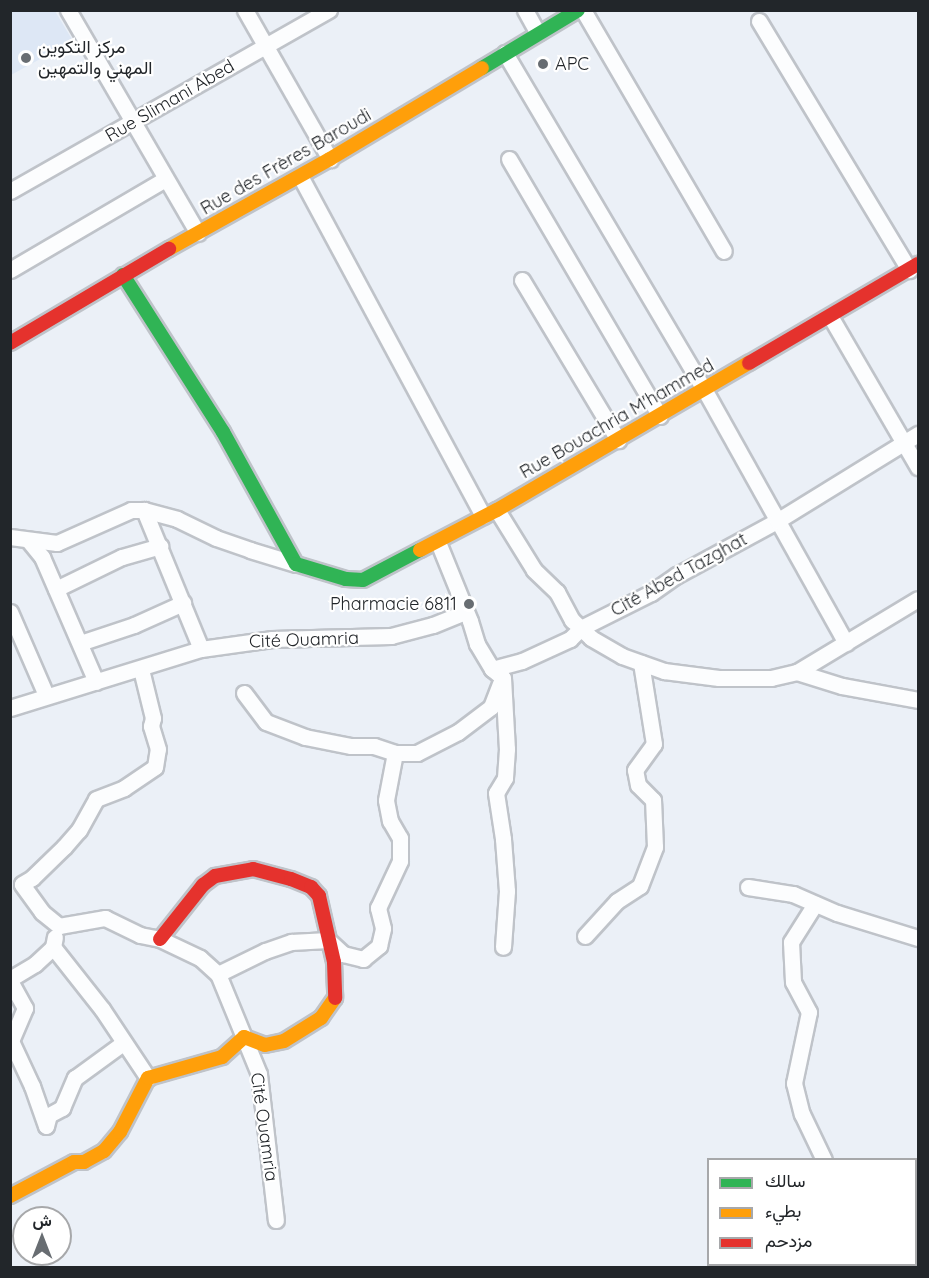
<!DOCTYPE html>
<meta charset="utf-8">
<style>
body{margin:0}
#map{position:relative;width:929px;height:1278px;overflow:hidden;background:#ebf0f7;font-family:Quicksand,Vazirmatn,sans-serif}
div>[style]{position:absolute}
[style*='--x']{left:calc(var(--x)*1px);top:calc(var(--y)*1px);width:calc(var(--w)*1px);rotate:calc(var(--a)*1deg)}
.built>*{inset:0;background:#dde7f5}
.roads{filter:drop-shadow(2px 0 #bfc3c9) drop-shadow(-2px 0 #bfc3c9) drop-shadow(0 2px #bfc3c9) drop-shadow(0 -2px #bfc3c9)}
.street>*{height:15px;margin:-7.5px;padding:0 7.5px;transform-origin:7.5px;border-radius:7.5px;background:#fcfdfe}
.fast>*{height:14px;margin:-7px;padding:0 7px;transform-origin:7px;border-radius:7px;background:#30b455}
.slow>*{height:14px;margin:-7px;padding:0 7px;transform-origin:7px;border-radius:7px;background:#ff9f0a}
.jam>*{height:14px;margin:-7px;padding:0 7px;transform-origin:7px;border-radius:7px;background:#e5322d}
.dots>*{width:16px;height:16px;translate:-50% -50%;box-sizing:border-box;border:3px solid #fff;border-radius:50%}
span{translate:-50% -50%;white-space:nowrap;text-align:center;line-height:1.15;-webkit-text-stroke:4.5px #fff;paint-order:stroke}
.poi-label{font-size:18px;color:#22262a}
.left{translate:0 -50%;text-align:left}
.right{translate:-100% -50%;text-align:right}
.street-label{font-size:18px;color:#22262a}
.frame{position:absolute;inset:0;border:12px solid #22262a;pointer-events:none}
.legend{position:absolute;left:707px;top:1158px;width:210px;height:108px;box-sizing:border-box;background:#fff;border:2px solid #a7a8aa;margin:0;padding:8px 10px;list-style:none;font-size:18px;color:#22262a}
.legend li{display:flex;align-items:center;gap:12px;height:30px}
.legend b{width:30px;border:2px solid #a7a8aa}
.north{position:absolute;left:12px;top:1206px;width:60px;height:60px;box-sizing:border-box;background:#fff;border:2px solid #a7a8aa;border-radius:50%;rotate:0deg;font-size:16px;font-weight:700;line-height:24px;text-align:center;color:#22262a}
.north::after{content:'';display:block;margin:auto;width:21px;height:27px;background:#686d72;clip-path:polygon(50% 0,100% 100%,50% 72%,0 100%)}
</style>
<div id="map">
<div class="built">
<i style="clip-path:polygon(11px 10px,55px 11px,73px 41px,11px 75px)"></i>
</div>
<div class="roads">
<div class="street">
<i style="--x:68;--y:10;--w:258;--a:59.8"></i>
<i style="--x:245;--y:10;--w:172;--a:60.3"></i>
<i style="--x:525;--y:10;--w:26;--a:61"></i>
<i style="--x:583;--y:10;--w:279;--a:59.7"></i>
<i style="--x:759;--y:21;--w:291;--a:58.9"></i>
<i style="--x:505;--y:53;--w:391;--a:59.4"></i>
<i style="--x:704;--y:389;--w:291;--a:60.8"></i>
<i style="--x:509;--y:159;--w:298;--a:59.6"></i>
<i style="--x:300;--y:176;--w:386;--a:61.7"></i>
<i style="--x:10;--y:191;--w:367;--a:-29.6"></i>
<i style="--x:10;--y:270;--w:180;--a:-30.4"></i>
<i style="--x:522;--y:280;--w:187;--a:59"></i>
<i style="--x:830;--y:316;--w:175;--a:59.8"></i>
<i style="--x:144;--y:510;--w:150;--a:67.7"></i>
<i style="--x:497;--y:510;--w:70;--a:58.3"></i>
<i style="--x:534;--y:570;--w:32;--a:44"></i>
<i style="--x:557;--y:592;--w:32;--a:62"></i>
<i style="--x:572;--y:620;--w:26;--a:43"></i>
<i style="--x:591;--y:638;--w:36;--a:30"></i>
<i style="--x:622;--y:656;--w:45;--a:19.7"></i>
<i style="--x:664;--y:671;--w:55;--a:7.3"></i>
<i style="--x:719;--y:678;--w:52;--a:0"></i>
<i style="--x:771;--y:678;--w:27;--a:-13"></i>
<i style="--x:797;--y:672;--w:141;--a:-31.1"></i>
<i style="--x:10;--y:537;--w:47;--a:7.3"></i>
<i style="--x:57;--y:543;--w:81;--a:-24"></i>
<i style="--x:131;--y:510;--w:13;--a:0"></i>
<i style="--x:144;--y:510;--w:34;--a:15"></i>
<i style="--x:177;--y:519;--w:43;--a:26"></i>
<i style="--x:216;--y:538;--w:36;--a:19"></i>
<i style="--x:250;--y:550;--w:48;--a:16.9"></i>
<i style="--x:29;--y:541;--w:21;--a:51"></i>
<i style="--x:42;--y:557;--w:136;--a:66.6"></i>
<i style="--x:438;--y:542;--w:85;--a:67.9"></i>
<i style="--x:470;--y:621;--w:24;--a:73"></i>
<i style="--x:477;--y:644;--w:29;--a:59"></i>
<i style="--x:492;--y:669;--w:14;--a:39"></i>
<i style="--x:503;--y:678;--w:71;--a:86.8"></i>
<i style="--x:507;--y:749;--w:29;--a:94"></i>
<i style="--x:505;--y:778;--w:17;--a:121"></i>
<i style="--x:496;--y:793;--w:47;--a:81.3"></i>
<i style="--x:503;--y:839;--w:52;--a:85.6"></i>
<i style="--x:507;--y:891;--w:56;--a:94.1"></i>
<i style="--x:56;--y:589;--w:73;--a:-25.9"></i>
<i style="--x:122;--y:557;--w:40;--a:-16"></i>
<i style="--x:10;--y:612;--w:90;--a:66.6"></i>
<i style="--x:80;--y:643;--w:57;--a:-18.4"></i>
<i style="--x:134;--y:625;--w:54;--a:-24.2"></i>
<i style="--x:492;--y:669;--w:31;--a:-15"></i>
<i style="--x:522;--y:661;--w:53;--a:-24.6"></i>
<i style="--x:570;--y:639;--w:16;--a:-45"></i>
<i style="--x:581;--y:628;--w:78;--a:-26.6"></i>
<i style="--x:651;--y:593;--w:32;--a:-35"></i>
<i style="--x:677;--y:575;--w:114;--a:-28.4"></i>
<i style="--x:777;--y:521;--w:166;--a:-31.7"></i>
<i style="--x:797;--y:672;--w:47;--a:17.3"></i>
<i style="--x:842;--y:686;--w:77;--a:10.4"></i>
<i style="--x:244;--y:693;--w:36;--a:53"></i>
<i style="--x:266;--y:722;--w:42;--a:21"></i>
<i style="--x:305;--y:737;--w:47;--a:11.1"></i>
<i style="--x:351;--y:746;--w:23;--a:0"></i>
<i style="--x:374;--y:746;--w:22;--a:18"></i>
<i style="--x:395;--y:753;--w:22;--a:0"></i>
<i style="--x:417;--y:753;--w:46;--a:-27.1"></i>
<i style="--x:458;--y:732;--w:41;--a:-37.1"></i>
<i style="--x:491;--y:707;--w:25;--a:-69"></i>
<i style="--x:10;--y:708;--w:200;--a:-17.2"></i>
<i style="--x:201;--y:649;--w:72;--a:-8"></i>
<i style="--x:272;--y:639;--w:119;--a:-1.4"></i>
<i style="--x:391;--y:636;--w:43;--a:-14.7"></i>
<i style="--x:433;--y:625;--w:35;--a:-22"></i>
<i style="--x:748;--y:887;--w:46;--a:8.8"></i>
<i style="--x:793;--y:894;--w:48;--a:23.4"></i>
<i style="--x:837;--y:913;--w:85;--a:17.2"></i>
<i style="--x:815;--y:904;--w:45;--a:122.3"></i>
<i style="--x:791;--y:942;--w:40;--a:87.1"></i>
<i style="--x:793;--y:982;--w:34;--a:62"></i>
<i style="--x:809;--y:1012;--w:73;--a:101.9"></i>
<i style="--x:794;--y:1083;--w:32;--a:76"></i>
<i style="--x:802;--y:1114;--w:51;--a:64.4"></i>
<i style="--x:59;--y:926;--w:47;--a:-9.9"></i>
<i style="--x:105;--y:918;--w:39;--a:26"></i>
<i style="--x:140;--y:935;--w:20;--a:11"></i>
<i style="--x:160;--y:939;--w:44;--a:25.4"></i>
<i style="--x:200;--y:958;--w:24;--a:42"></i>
<i style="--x:218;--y:974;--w:108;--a:67.7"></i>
<i style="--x:259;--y:1074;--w:147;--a:83.4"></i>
<i style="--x:59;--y:926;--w:22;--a:-141"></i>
<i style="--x:42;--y:912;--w:34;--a:-126"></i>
<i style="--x:22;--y:884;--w:12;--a:-31"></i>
<i style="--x:32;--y:878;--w:45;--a:-44.1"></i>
<i style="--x:64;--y:847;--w:23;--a:-49"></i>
<i style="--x:79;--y:830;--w:35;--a:-61"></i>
<i style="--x:96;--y:799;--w:30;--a:-21"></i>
<i style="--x:124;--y:788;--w:37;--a:-34"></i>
<i style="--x:155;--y:767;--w:18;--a:-81"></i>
<i style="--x:158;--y:749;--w:24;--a:-107"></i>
<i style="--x:151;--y:726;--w:8;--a:-76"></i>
<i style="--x:153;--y:718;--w:50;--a:-103.8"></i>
<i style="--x:585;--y:936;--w:47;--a:-47.6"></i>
<i style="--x:617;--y:901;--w:27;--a:-33"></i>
<i style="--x:640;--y:886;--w:42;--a:-69"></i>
<i style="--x:655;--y:847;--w:47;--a:-92.4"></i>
<i style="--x:653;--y:800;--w:21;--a:-135"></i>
<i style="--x:638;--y:785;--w:15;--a:-101"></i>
<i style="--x:635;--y:770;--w:32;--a:-54"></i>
<i style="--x:654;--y:744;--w:82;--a:-99.1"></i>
<i style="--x:53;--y:947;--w:79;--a:51.7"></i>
<i style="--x:102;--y:1009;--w:83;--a:56.3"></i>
<i style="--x:218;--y:974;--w:52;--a:-26.1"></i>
<i style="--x:265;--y:951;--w:28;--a:-19"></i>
<i style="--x:291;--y:942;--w:37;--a:-3"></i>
<i style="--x:328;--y:940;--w:21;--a:43"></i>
<i style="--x:343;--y:954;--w:21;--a:14"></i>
<i style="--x:363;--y:959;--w:21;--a:-39"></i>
<i style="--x:379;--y:946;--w:18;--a:-77"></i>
<i style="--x:383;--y:928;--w:21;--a:-104"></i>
<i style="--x:378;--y:908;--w:52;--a:-64.9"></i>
<i style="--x:400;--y:861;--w:23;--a:-90"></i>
<i style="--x:400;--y:838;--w:20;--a:-120"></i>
<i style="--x:390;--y:821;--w:21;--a:-101"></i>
<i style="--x:386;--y:800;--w:48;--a:-79.2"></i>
<i style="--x:10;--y:979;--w:29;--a:-31"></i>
<i style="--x:35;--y:964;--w:25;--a:-43"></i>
<i style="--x:53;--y:947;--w:10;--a:-79"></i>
<i style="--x:10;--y:981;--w:31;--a:61"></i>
<i style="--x:25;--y:1008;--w:36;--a:113"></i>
<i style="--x:11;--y:1041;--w:50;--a:65"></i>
<i style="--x:32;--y:1086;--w:42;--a:70.7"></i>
<i style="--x:46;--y:1126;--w:11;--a:-75"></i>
<i style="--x:49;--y:1115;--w:15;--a:-28"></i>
<i style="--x:62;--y:1108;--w:33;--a:-67"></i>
<i style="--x:75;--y:1078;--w:59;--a:-36.1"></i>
</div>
<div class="fast">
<i style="--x:482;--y:68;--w:112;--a:-31.1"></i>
<i style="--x:123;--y:275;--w:186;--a:57.5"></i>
<i style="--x:223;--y:432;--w:151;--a:61.1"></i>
<i style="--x:296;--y:564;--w:52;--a:16.7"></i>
<i style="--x:346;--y:579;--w:17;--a:3"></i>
<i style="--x:363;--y:580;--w:64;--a:-27.8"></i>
</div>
<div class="slow">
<i style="--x:169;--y:249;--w:184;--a:-29.2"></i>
<i style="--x:330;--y:159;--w:177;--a:-30.9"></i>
<i style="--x:420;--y:550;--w:87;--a:-27.5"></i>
<i style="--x:497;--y:510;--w:292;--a:-30.3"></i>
<i style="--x:10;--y:1196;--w:72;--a:-28"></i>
<i style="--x:74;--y:1162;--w:10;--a:0"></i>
<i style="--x:84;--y:1162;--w:23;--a:-29"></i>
<i style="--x:104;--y:1151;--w:25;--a:-50"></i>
<i style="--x:120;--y:1132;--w:61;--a:-62.6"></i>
<i style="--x:148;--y:1078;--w:77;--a:-15.8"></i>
<i style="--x:222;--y:1057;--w:30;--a:-42"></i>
<i style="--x:244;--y:1037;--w:22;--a:21"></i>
<i style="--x:265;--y:1045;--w:19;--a:-12"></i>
<i style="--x:284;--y:1041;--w:44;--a:-31.9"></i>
<i style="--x:321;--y:1018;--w:24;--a:-55"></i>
</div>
<div class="jam">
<i style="--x:10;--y:343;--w:185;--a:-30.6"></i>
<i style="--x:749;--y:363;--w:196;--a:-30.4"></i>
<i style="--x:160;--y:939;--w:69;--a:-51.5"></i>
<i style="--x:203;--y:885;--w:15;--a:-37"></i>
<i style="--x:215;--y:876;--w:39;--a:-10"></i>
<i style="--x:253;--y:869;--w:39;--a:15"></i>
<i style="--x:291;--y:879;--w:22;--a:22"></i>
<i style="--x:311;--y:887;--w:12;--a:48"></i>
<i style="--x:319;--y:896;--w:68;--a:77.2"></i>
<i style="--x:334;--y:962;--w:36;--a:88"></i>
</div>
</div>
<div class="dots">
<i style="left:26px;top:58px;background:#686d72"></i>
<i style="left:543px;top:64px;background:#686d72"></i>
<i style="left:469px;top:604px;background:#686d72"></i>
</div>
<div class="poi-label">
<span class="left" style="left:38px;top:58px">مركز التكوين<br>المهني والتمهين</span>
<span class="left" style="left:555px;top:64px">APC</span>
<span class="right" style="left:457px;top:604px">Pharmacie 6811</span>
</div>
<div class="street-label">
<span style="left:170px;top:101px;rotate:-30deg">Rue Slimani Abed</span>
<span style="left:286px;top:162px;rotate:-30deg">Rue des Frères Baroudi</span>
<span style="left:617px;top:419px;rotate:-30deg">Rue Bouachria M'hammed</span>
<span style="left:679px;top:575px;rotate:-29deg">Cité Abed Tazghat</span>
<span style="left:304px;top:640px;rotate:-2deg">Cité Ouamria</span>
<span style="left:264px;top:1127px;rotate:82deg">Cité Ouamria</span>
</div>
<div class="frame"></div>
<ul class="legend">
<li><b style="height:8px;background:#30b455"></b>سالك</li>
<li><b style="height:8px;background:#ff9f0a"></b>بطيء</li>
<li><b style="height:8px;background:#e5322d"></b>مزدحم</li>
</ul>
<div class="north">ش</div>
</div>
